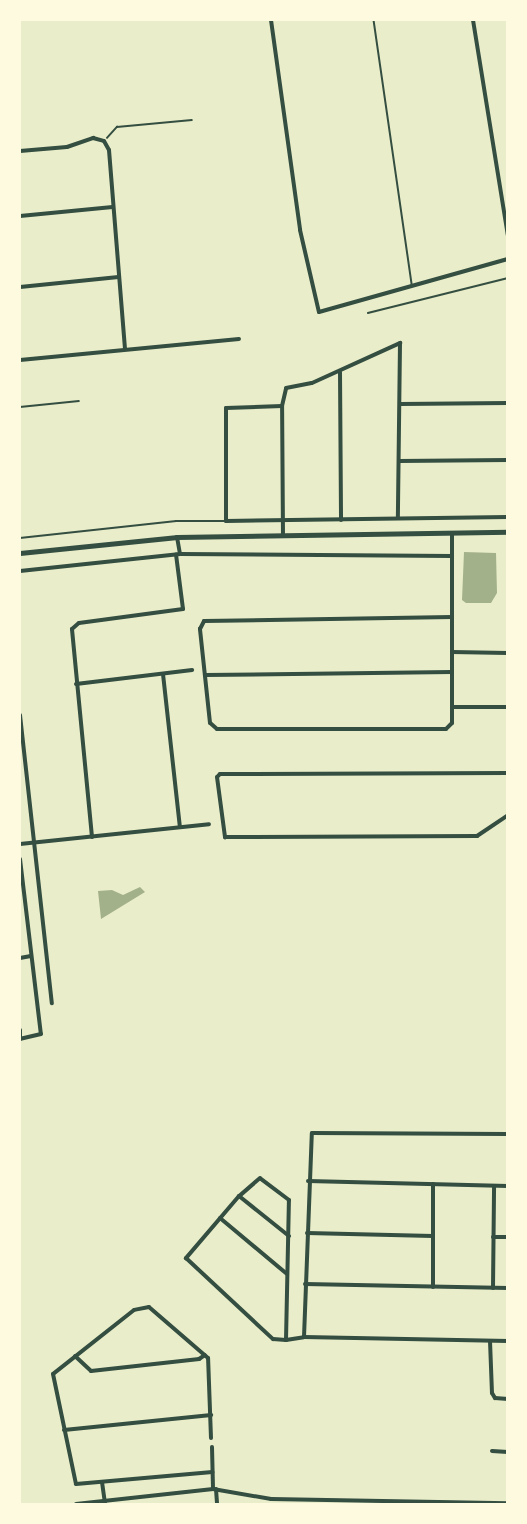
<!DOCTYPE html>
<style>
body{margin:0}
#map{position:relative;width:527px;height:1524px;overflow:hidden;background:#e9edc9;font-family:"Sofia Sans Condensed",sans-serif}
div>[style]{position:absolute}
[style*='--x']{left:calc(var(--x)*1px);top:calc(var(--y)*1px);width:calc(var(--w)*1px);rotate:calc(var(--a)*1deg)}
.water>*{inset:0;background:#a3b18a}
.path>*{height:1.5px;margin:-0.75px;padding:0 0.75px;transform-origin:0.75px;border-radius:0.75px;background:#344e41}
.service>*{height:1.5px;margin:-0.75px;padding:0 0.75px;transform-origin:0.75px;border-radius:0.75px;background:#344e41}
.minor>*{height:4px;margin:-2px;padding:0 2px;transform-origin:2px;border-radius:2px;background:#344e41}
.tertiary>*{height:4.5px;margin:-2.25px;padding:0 2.25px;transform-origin:2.25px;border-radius:2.25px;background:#344e41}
span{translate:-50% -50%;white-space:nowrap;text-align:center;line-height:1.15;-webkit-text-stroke:5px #fefae0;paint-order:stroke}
.frame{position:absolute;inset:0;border:21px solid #fefae0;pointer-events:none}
</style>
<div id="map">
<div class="water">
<i style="clip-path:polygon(464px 552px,496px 553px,497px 593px,491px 603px,466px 603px,462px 600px)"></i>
<i style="clip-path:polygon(140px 887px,145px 892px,101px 919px,98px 891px,112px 890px,123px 895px)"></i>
</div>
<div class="path">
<i style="--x:107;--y:138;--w:15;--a:-48"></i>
<i style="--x:117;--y:127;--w:75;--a:-5.3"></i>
<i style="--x:368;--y:313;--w:144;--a:-14"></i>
</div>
<div class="service">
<i style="--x:374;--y:20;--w:267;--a:81.8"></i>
<i style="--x:20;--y:407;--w:59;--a:-5.8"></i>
<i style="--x:20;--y:538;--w:157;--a:-6.2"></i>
<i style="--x:176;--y:521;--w:49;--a:0"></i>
</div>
<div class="minor">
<i style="--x:271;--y:20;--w:212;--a:82.1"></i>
<i style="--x:300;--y:230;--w:84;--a:77"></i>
<i style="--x:319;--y:312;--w:196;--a:-15.7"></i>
<i style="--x:473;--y:20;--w:218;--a:80.8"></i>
<i style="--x:20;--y:151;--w:47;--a:-4.9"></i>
<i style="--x:67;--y:147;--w:28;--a:-19"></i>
<i style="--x:93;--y:138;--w:11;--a:15"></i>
<i style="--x:104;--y:141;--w:10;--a:61"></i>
<i style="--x:109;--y:150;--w:199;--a:85.4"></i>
<i style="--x:20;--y:216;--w:93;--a:-5.5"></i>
<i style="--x:20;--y:287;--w:99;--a:-5.8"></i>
<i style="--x:20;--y:360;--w:220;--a:-5.5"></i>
<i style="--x:340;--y:372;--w:148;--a:89.6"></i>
<i style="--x:400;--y:404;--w:108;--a:-0.5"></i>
<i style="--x:282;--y:406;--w:56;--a:178"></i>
<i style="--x:226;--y:408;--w:113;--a:90"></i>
<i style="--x:226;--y:521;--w:282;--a:-0.8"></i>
<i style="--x:399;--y:461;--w:109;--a:-0.5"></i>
<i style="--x:452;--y:533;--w:190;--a:90"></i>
<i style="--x:452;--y:723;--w:8;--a:135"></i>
<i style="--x:446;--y:729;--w:229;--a:180"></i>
<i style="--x:217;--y:729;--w:9;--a:-139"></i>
<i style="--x:210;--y:723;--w:95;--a:-96.1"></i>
<i style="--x:200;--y:629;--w:9;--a:-63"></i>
<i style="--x:204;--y:621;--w:248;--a:-0.9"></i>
<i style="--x:283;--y:536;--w:130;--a:-90.4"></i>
<i style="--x:282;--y:406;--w:18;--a:-77"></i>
<i style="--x:286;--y:388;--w:26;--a:-11"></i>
<i style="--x:312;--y:383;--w:97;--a:-24.4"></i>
<i style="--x:400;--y:343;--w:174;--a:90.7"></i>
<i style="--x:177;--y:537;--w:17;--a:80"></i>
<i style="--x:20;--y:571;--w:161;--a:-6.1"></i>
<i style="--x:180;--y:554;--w:272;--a:0.4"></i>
<i style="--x:452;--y:652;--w:56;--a:1"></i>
<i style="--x:163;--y:674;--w:154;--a:83.7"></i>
<i style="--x:205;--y:675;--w:247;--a:-0.7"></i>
<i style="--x:76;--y:684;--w:117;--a:-6.9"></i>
<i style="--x:452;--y:707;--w:56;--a:0"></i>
<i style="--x:20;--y:715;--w:290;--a:83.7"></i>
<i style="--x:508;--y:773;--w:288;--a:179.8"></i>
<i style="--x:220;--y:774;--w:4;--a:135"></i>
<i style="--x:217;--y:777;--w:61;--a:82.4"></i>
<i style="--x:225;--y:837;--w:252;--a:-0.2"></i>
<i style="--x:477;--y:836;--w:37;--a:-34"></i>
<i style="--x:92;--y:837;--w:209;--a:-95.5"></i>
<i style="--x:72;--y:629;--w:9;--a:-41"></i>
<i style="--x:79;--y:623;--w:105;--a:-7.7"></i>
<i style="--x:183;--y:609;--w:55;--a:-97.3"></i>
<i style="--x:20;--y:844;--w:190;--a:-6"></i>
<i style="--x:20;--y:859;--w:176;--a:83.2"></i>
<i style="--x:41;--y:1034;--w:22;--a:167"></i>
<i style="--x:20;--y:958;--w:11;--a:-10"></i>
<i style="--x:20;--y:1030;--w:9;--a:90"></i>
<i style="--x:308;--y:1181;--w:200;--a:1.4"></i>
<i style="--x:239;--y:1196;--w:64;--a:38.7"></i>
<i style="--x:220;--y:1218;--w:87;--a:39.9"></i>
<i style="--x:307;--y:1233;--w:126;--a:1.4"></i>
<i style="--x:493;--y:1237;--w:15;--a:0"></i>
<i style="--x:305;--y:1284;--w:203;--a:1.1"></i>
<i style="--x:433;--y:1287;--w:103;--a:-90"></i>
<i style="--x:493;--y:1288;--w:102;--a:-89.4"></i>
<i style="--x:304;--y:1337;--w:204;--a:-87.8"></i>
<i style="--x:312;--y:1133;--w:196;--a:0.3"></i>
<i style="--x:286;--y:1340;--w:140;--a:-88.8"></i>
<i style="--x:289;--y:1200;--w:36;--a:-143"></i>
<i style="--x:260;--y:1178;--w:28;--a:139"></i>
<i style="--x:239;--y:1196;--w:82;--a:130.5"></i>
<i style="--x:186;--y:1258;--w:119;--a:43"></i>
<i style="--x:273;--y:1339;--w:13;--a:4"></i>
<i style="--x:286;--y:1340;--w:18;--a:-9"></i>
<i style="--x:304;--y:1337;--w:204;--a:1.1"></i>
<i style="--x:490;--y:1341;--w:52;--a:87.8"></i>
<i style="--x:492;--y:1393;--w:6;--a:59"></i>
<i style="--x:495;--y:1398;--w:13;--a:4"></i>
<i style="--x:75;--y:1356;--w:22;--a:43"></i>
<i style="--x:91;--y:1371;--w:109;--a:-6.3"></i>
<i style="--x:199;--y:1359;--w:7;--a:-34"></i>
<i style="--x:64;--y:1430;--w:148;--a:-5.8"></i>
<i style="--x:211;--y:1438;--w:80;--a:-92.1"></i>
<i style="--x:208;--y:1358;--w:78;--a:-139.2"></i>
<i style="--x:149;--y:1307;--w:15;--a:169"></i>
<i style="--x:134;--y:1310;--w:103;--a:141.7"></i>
<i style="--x:53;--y:1374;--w:112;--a:78.2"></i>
<i style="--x:76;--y:1484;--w:137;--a:-5"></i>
<i style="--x:212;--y:1447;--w:42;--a:88.6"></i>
<i style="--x:492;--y:1451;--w:16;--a:4"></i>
<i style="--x:102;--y:1482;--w:22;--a:82"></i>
<i style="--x:216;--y:1489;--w:15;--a:86"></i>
<i style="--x:76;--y:1504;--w:138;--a:-6.2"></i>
<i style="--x:213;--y:1489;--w:59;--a:9.8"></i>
<i style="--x:271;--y:1499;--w:237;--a:1"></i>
</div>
<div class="tertiary">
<i style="--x:20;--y:553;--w:158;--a:-5.8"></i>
<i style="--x:177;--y:537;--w:331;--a:-0.9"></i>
</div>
<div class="frame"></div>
</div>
